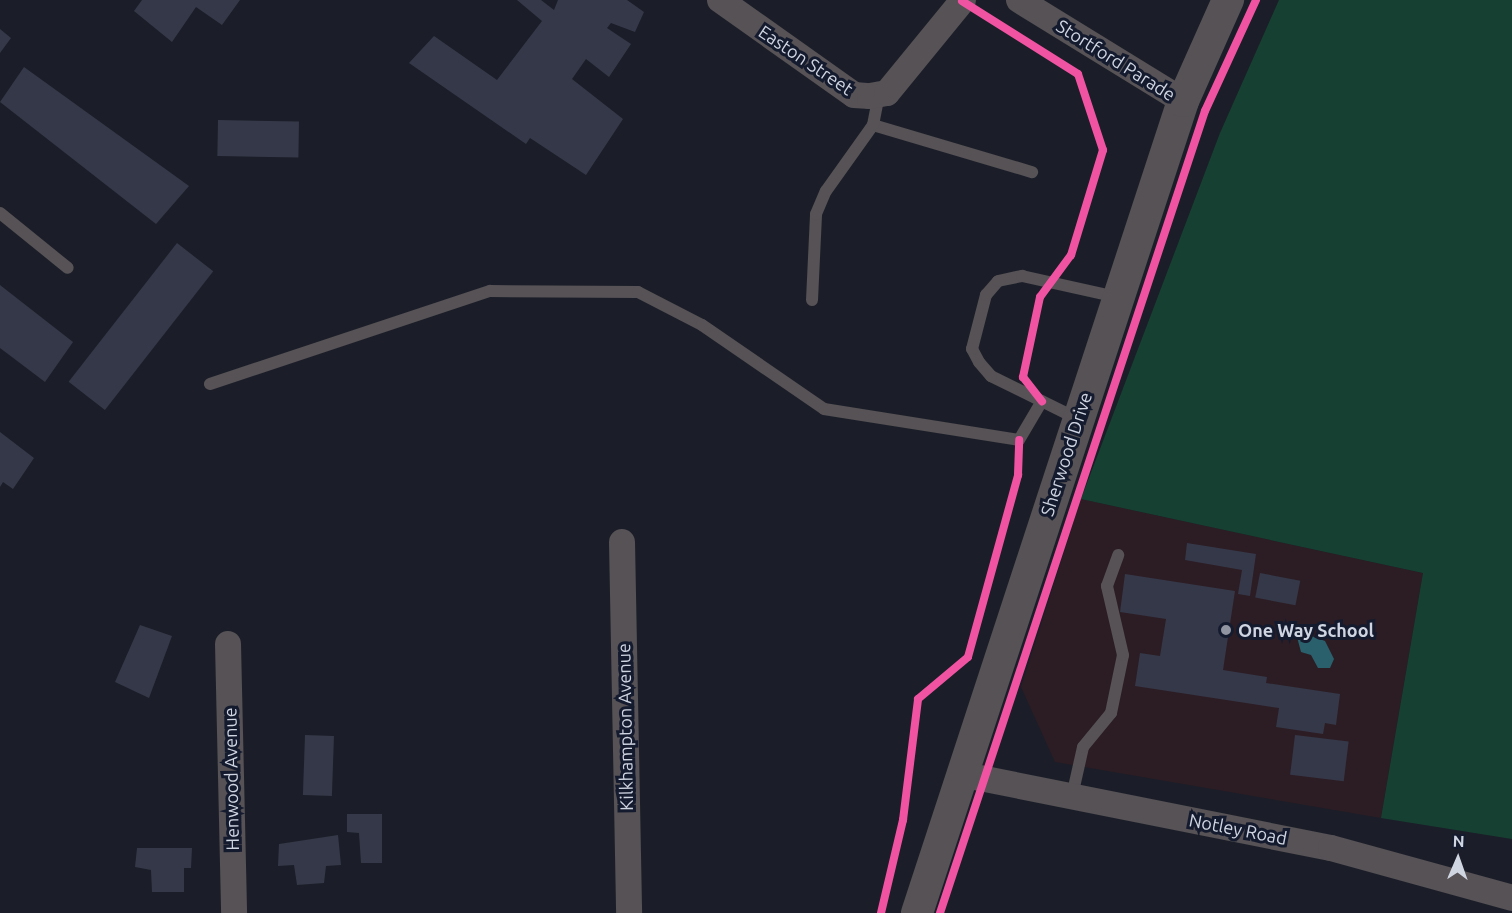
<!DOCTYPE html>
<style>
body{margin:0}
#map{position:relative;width:1512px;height:913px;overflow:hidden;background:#1b1e28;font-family:Ubuntu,sans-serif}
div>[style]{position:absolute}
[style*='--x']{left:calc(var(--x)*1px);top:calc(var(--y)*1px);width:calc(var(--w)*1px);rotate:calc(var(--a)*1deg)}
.education>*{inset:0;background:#2c1d24}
.green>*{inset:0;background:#164132}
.water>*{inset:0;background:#2a606c}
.building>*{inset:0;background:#353848;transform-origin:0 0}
.service>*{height:12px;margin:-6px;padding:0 6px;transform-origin:6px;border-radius:6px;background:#565256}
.minor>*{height:26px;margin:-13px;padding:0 13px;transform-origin:13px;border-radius:13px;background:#565256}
.tertiary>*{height:32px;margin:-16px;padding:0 16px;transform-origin:16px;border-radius:16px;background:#565256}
.cycleway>*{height:8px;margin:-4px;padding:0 4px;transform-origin:4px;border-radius:4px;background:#f153a3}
.dots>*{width:16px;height:16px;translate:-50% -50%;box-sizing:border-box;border:3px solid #151b2e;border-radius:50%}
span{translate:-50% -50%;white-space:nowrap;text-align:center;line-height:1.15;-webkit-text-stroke:6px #151b2e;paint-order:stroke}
.street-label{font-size:18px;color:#d0d5e2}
.poi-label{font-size:18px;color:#d0d5e2;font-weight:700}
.left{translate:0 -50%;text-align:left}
.north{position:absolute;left:1428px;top:829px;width:60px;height:60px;-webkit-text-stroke:4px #151b2e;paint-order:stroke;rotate:2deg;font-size:16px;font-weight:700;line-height:24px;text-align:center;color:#d0d5e2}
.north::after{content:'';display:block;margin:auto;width:21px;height:27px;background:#d0d5e2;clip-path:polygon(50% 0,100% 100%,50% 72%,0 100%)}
</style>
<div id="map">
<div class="education">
<i style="clip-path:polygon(1081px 499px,1423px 573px,1381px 818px,1055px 762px,1021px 687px)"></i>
</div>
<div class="green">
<i style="clip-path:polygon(1279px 0,1512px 0,1512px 839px,1381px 818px,1423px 573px,1081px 499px,1220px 133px)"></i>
</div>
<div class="water">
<i style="clip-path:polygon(1303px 633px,1325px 641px,1334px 659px,1330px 668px,1318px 668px,1311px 655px,1301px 652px,1297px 637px)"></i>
</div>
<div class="building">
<i style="clip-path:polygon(142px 0,240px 0,222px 25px,196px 7px,172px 42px,134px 11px)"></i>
<i style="clip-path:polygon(517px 0,541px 0,554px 10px,558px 0,627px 0,644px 12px,635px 32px,611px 23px,607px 28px,631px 44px,609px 77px,586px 59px,572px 79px,623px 119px,586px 175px,530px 138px,526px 144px,409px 63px,434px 36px,497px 80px,542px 21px)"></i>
<i style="clip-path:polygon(0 29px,11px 38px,0 53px)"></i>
<i style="clip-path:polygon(24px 67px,189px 186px,156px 224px,0 102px)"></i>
<i style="left:218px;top:120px;width:81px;height:36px;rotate:1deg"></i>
<i style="left:177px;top:243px;width:46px;height:176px;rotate:38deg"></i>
<i style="clip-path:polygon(0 285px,73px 342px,45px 382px,0 348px)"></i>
<i style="clip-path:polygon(0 432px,34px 458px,13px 489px,3px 482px,0 487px)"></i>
<i style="clip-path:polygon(1187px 543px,1256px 554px,1250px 596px,1238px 594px,1242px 570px,1185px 560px)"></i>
<i style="left:1260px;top:573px;width:41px;height:25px;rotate:11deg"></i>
<i style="clip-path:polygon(1125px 574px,1235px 591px,1223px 670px,1267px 677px,1266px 683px,1340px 694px,1336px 725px,1325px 723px,1323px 734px,1276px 727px,1279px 708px,1135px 686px,1140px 653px,1160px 656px,1166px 619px,1120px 612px)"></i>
<i style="clip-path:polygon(140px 625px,172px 636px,149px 698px,115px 682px)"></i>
<i style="left:305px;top:735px;width:29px;height:60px;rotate:2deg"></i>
<i style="left:1295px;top:735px;width:54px;height:40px;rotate:7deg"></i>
<i style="clip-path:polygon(347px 814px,382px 814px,382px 863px,361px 863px,359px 833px,347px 832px)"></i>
<i style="clip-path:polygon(338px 835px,341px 865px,326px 866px,324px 883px,297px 885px,294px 865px,278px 866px,279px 844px)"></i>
<i style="clip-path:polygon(137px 848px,192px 848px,191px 868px,184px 868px,184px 892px,152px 892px,151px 870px,135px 867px)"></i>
</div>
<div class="service">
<i style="--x:873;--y:125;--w:166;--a:16.5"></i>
<i style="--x:0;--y:213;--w:87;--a:39"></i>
<i style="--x:812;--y:300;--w:86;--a:-87.3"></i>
<i style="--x:816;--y:214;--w:25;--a:-67"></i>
<i style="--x:826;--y:191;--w:81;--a:-54.5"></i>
<i style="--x:873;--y:125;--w:31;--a:-79"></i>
<i style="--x:210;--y:384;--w:295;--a:-18.4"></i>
<i style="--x:490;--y:291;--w:148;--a:0.4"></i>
<i style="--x:638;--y:292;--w:72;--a:27.3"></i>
<i style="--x:702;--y:325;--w:148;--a:34.5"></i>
<i style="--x:824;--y:409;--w:197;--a:9"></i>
<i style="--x:1019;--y:440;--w:45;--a:-59.5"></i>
<i style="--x:1078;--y:419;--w:97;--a:-153.7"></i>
<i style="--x:991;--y:376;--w:18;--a:-131"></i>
<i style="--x:979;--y:362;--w:15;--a:-118"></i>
<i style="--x:972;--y:349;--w:56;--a:-75.5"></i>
<i style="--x:986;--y:295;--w:18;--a:-49"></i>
<i style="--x:998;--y:281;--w:25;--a:-12"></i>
<i style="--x:1022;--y:276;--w:97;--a:12.5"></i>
<i style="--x:1072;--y:796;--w:50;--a:-77.3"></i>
<i style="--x:1083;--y:747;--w:44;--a:-50.5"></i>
<i style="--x:1111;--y:713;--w:59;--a:-78.3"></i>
<i style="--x:1123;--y:655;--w:71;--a:-103.1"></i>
<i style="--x:1107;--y:586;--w:33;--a:-70"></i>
</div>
<div class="minor">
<i style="--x:720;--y:0;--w:164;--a:35.3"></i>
<i style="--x:854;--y:95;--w:16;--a:4"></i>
<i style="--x:870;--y:96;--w:17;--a:-10"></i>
<i style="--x:887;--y:93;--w:120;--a:-50.7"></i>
<i style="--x:1019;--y:0;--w:193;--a:31.6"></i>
<i style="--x:622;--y:542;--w:371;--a:88.9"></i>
<i style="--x:228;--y:644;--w:269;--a:88.7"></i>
<i style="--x:960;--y:774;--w:378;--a:11.3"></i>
<i style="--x:1331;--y:848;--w:188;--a:15.4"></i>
</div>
<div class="tertiary">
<i style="--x:917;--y:913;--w:854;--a:-71.86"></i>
<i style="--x:1183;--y:101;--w:111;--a:-66"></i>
</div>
<div class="cycleway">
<i style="--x:962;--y:1;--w:137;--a:32.2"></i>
<i style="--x:1078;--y:74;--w:80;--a:71.8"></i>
<i style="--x:1103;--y:150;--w:110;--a:106.9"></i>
<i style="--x:1071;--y:255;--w:52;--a:126.4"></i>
<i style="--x:1040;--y:297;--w:82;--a:102"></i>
<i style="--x:1023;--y:377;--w:31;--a:52"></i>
<i style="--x:881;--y:913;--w:96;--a:-76.7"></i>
<i style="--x:903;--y:820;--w:122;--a:-82.9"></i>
<i style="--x:918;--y:699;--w:65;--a:-40"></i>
<i style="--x:968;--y:657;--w:189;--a:-74.6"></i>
<i style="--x:1018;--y:475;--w:35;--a:-88"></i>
<i style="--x:940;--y:913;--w:845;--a:-71.72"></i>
<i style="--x:1205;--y:111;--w:122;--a:-65.3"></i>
</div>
<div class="dots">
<i style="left:1226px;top:630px;background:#9195a1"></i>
</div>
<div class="street-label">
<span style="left:806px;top:60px;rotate:34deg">Easton Street</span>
<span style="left:1116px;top:60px;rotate:32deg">Stortford Parade</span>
<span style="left:1066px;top:454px;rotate:-72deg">Sherwood Drive</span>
<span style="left:625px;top:727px;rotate:-91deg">Kilkhampton Avenue</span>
<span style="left:231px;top:779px;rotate:-91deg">Henwood Avenue</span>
<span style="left:1238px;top:829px;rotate:11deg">Notley Road</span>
</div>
<div class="poi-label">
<span class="left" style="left:1238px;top:630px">One Way School</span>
</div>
<div class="north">N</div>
</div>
